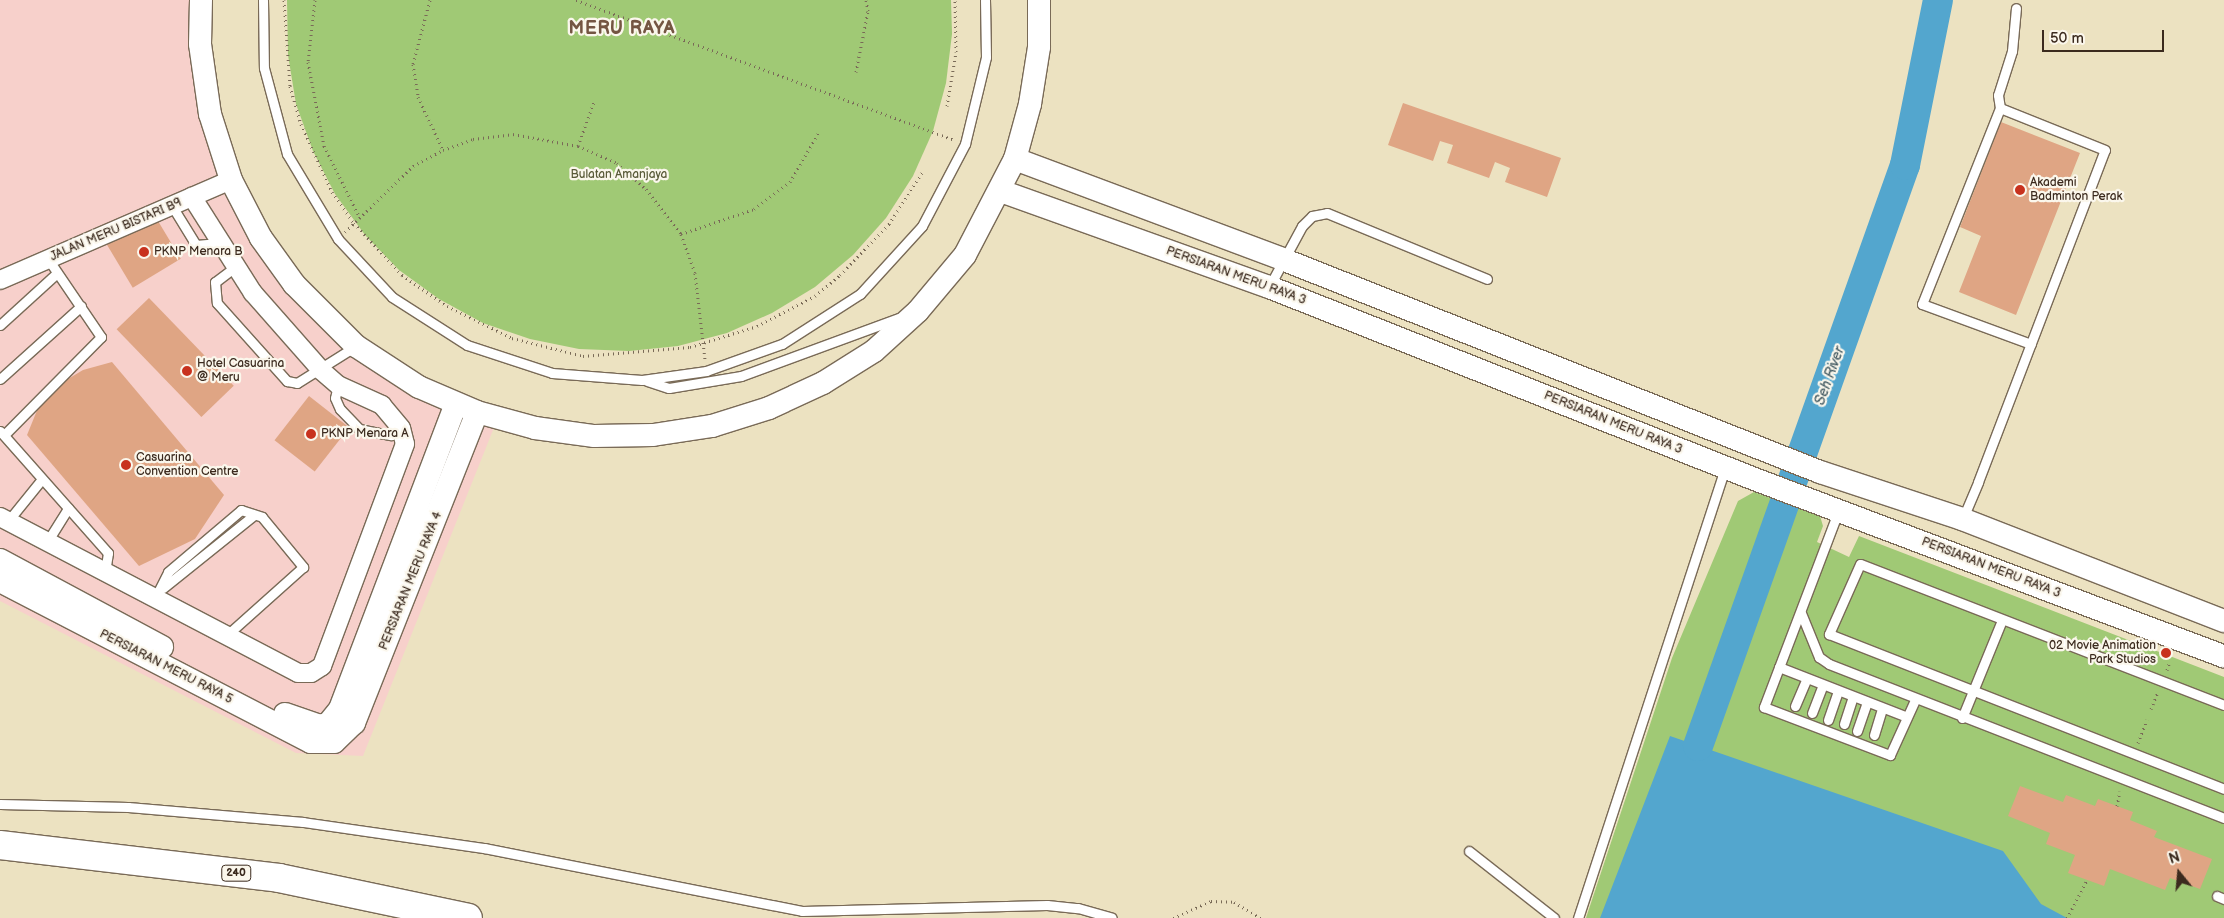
<!DOCTYPE html>
<style>
body{margin:0}
#map{position:relative;width:2224px;height:918px;overflow:hidden;background:#ece2c1;font-family:"Balsamiq Sans",sans-serif}
div>[style]{position:absolute}
[style*='--x']{left:calc(var(--x)*1px);top:calc(var(--y)*1px);width:calc(var(--w)*1px);rotate:calc(var(--a)*1deg)}
.built>*{inset:0;background:#f7d0cb}
.green>*{inset:0;background:#a0c975}
.water>*{inset:0;background:#53a6ce}
.river>*{height:30px;margin:-15px;padding:0 15px;transform-origin:15px;border-radius:15px;background:#53a6ce}
.building>*{inset:0;background:#dfa584;transform-origin:0 0}
.path>*{height:3px;margin-top:-1.5px;transform-origin:0;background:repeating-linear-gradient(90deg,#796a57 0 1px,transparent 0 5px)}
.roads{filter:drop-shadow(1px 0 #796a57) drop-shadow(-1px 0 #796a57) drop-shadow(0 1px #796a57) drop-shadow(0 -1px #796a57)}
.service>*{height:9px;margin:-4.5px;padding:0 4.5px;transform-origin:4.5px;border-radius:4.5px;background:#fff}
.minor>*{height:18px;margin:-9px;padding:0 9px;transform-origin:9px;border-radius:9px;background:#fff}
.tertiary>*{height:22px;margin:-11px;padding:0 11px;transform-origin:11px;border-radius:11px;background:#fff}
.primary>*{height:28px;margin:-14px;padding:0 14px;transform-origin:14px;border-radius:14px;background:#fff}
.dots>*{width:14px;height:14px;translate:-50% -50%;box-sizing:border-box;border:2px solid #fbf7ec;border-radius:50%}
span{translate:-50% -50%;white-space:nowrap;text-align:center;line-height:1.15;-webkit-text-stroke:4.5px #fbf7ec;paint-order:stroke}
.shield-label span{padding:1px 4px;background:#fbf7ec;border:1px solid;border-radius:4px;-webkit-text-stroke-width:0}
.shield-label{font-size:11px;color:#3b2a1e;font-weight:700}
.park-label{font-size:12px;color:#595a38}
.poi-label{font-size:12px;color:#3b2a1e}
.left{translate:0 -50%;text-align:left}
.right{translate:-100% -50%;text-align:right}
.street-label{font-size:12px;color:#3b2a1e}
.water-label{font-size:14px;color:#455c64;font-style:italic}
.district-label{font-size:18px;color:#745542;font-weight:700;letter-spacing:1px}
.north{position:absolute;left:2154px;top:848px;width:50px;height:50px;-webkit-text-stroke:4px #fbf7ec;paint-order:stroke;rotate:343deg;font-size:14px;font-weight:700;line-height:20px;text-align:center;color:#3b2a1e}
.north::after{content:'';display:block;margin:auto;width:18px;height:22px;background:#3b2a1e;clip-path:polygon(50% 0,100% 100%,50% 72%,0 100%)}
.scale{position:absolute;left:2042px;top:30px;width:122px;height:22px;box-sizing:border-box;border:2px solid #3b2a1e;border-top:0;padding-left:6px;font-size:15px;line-height:18px;white-space:nowrap;color:#3b2a1e;-webkit-text-stroke:4px #fbf7ec;paint-order:stroke}
</style>
<div id="map">
<div class="built">
<i style="clip-path:polygon(0 0,203px 0,221px 156px,264px 246px,413px 385px,497px 420px,363px 756px,296px 753px,0 601px)"></i>
</div>
<div class="green">
<i style="clip-path:polygon(287px 0,951px 0,952px 34px,946px 83px,933px 131px,913px 176px,886px 218px,853px 255px,815px 287px,772px 313px,727px 333px,678px 346px,629px 351px,579px 349px,530px 339px,483px 323px,439px 299px,399px 270px,365px 235px,335px 194px,313px 151px,296px 104px,288px 55px)"></i>
<i style="clip-path:polygon(1754px 492px,1820px 516px,1823px 526px,1817px 542px,1849px 557px,1859px 536px,2224px 677px,2224px 918px,1586px 918px,1672px 658px,1738px 501px)"></i>
</div>
<div class="water">
<i style="clip-path:polygon(1670px 736px,2003px 851px,2041px 904px,2067px 918px,1600px 918px)"></i>
</div>
<div class="river">
<i style="--x:1698;--y:746;--w:617;--a:-70.39"></i>
<i style="--x:1905;--y:165;--w:168;--a:-78.7"></i>
</div>
<div class="building">
<i style="clip-path:polygon(1403px 103px,1561px 158px,1547px 197px,1505px 182px,1510px 168px,1495px 162px,1489px 178px,1447px 163px,1453px 145px,1440px 141px,1433px 161px,1388px 145px)"></i>
<i style="clip-path:polygon(2001px 122px,2080px 153px,2016px 315px,1959px 292px,1981px 236px,1960px 227px)"></i>
<i style="left:155px;top:216px;width:50px;height:56px;rotate:59deg"></i>
<i style="left:149px;top:298px;width:122px;height:45px;rotate:46deg"></i>
<i style="clip-path:polygon(112px 362px,224px 495px,195px 539px,139px 566px,27px 435px,38px 408px,58px 385px,83px 370px)"></i>
<i style="left:309px;top:396px;width:51px;height:56px;rotate:38deg"></i>
<i style="clip-path:polygon(2020px 786px,2063px 802px,2066px 795px,2095px 806px,2098px 799px,2133px 812px,2130px 820px,2157px 831px,2154px 837px,2212px 859px,2200px 889px,2170px 878px,2165px 890px,2110px 869px,2104px 886px,2068px 873px,2075px 855px,2046px 844px,2050px 833px,2008px 816px)"></i>
</div>
<div class="path">
<i style="--x:284;--y:0;--w:86;--a:86"></i>
<i style="--x:290;--y:86;--w:40;--a:74"></i>
<i style="--x:301;--y:124;--w:75;--a:65.5"></i>
<i style="--x:332;--y:192;--w:38;--a:55"></i>
<i style="--x:354;--y:223;--w:71;--a:47.3"></i>
<i style="--x:402;--y:275;--w:55;--a:34.6"></i>
<i style="--x:447;--y:306;--w:72;--a:26.2"></i>
<i style="--x:512;--y:338;--w:73;--a:14.2"></i>
<i style="--x:583;--y:356;--w:107;--a:-4.8"></i>
<i style="--x:690;--y:347;--w:70;--a:-17.4"></i>
<i style="--x:757;--y:326;--w:65;--a:-27.3"></i>
<i style="--x:815;--y:296;--w:33;--a:-40"></i>
<i style="--x:840;--y:275;--w:71;--a:-46.1"></i>
<i style="--x:889;--y:224;--w:63;--a:-57.3"></i>
<i style="--x:315;--y:0;--w:62;--a:96.4"></i>
<i style="--x:308;--y:62;--w:86;--a:79.2"></i>
<i style="--x:324;--y:146;--w:80;--a:63.4"></i>
<i style="--x:430;--y:0;--w:66;--a:104.9"></i>
<i style="--x:413;--y:64;--w:33;--a:81"></i>
<i style="--x:418;--y:97;--w:59;--a:64.7"></i>
<i style="--x:576;--y:0;--w:404;--a:20.3"></i>
<i style="--x:856;--y:72;--w:62;--a:-78.9"></i>
<i style="--x:868;--y:11;--w:11;--a:-100"></i>
<i style="--x:947;--y:106;--w:55;--a:-80.5"></i>
<i style="--x:956;--y:52;--w:52;--a:-91.1"></i>
<i style="--x:578;--y:146;--w:47;--a:-70"></i>
<i style="--x:345;--y:232;--w:95;--a:-44.1"></i>
<i style="--x:413;--y:166;--w:34;--a:-28"></i>
<i style="--x:443;--y:150;--w:32;--a:-20"></i>
<i style="--x:473;--y:139;--w:40;--a:-7.1"></i>
<i style="--x:513;--y:134;--w:66;--a:10.5"></i>
<i style="--x:578;--y:146;--w:43;--a:23.6"></i>
<i style="--x:617;--y:163;--w:39;--a:42"></i>
<i style="--x:646;--y:189;--w:57;--a:52.1"></i>
<i style="--x:681;--y:234;--w:41;--a:70.3"></i>
<i style="--x:695;--y:273;--w:87;--a:83.4"></i>
<i style="--x:681;--y:234;--w:77;--a:-18.9"></i>
<i style="--x:754;--y:209;--w:45;--a:-36.9"></i>
<i style="--x:790;--y:182;--w:58;--a:-59.9"></i>
<i style="--x:2167;--y:670;--w:9;--a:-72"></i>
<i style="--x:2151;--y:709;--w:18;--a:-68"></i>
<i style="--x:2138;--y:743;--w:25;--a:-69"></i>
<i style="--x:2117;--y:806;--w:15;--a:-79"></i>
<i style="--x:1173;--y:918;--w:42;--a:-24.1"></i>
<i style="--x:1211;--y:901;--w:23;--a:2"></i>
<i style="--x:1234;--y:902;--w:31;--a:31"></i>
<i style="--x:2067;--y:918;--w:43;--a:-62.2"></i>
</div>
<div class="roads">
<div class="service">
<i style="--x:263;--y:0;--w:68;--a:89.2"></i>
<i style="--x:264;--y:68;--w:89;--a:75"></i>
<i style="--x:287;--y:154;--w:99;--a:59"></i>
<i style="--x:338;--y:239;--w:79;--a:47"></i>
<i style="--x:392;--y:297;--w:89;--a:32.6"></i>
<i style="--x:467;--y:345;--w:89;--a:18.2"></i>
<i style="--x:552;--y:373;--w:90;--a:4.4"></i>
<i style="--x:642;--y:380;--w:65;--a:-8"></i>
<i style="--x:706;--y:371;--w:81;--a:-19.6"></i>
<i style="--x:782;--y:344;--w:93;--a:-32.7"></i>
<i style="--x:860;--y:294;--w:92;--a:-47.6"></i>
<i style="--x:922;--y:226;--w:93;--a:-62.3"></i>
<i style="--x:965;--y:144;--w:89;--a:-76.4"></i>
<i style="--x:986;--y:57;--w:57;--a:-91"></i>
<i style="--x:2000;--y:108;--w:13;--a:-99"></i>
<i style="--x:1998;--y:95;--w:46;--a:-72.3"></i>
<i style="--x:2012;--y:51;--w:43;--a:-84.7"></i>
<i style="--x:172;--y:206;--w:46;--a:58.4"></i>
<i style="--x:196;--y:245;--w:25;--a:-5"></i>
<i style="--x:235;--y:267;--w:25;--a:143"></i>
<i style="--x:215;--y:282;--w:21;--a:85"></i>
<i style="--x:217;--y:303;--w:105;--a:48.1"></i>
<i style="--x:287;--y:381;--w:10;--a:11"></i>
<i style="--x:297;--y:383;--w:70;--a:-32.1"></i>
<i style="--x:1269;--y:287;--w:69;--a:-61.6"></i>
<i style="--x:1302;--y:226;--w:14;--a:-45"></i>
<i style="--x:1312;--y:216;--w:15;--a:-11"></i>
<i style="--x:1327;--y:213;--w:173;--a:22.4"></i>
<i style="--x:0;--y:325;--w:77;--a:-42.4"></i>
<i style="--x:0;--y:379;--w:109;--a:-42"></i>
<i style="--x:647;--y:381;--w:23;--a:18"></i>
<i style="--x:669;--y:388;--w:73;--a:-9.5"></i>
<i style="--x:741;--y:376;--w:168;--a:-20.2"></i>
<i style="--x:338;--y:385;--w:13;--a:103"></i>
<i style="--x:335;--y:398;--w:12;--a:66"></i>
<i style="--x:340;--y:409;--w:28;--a:46"></i>
<i style="--x:359;--y:429;--w:33;--a:11"></i>
<i style="--x:391;--y:435;--w:12;--a:-35"></i>
<i style="--x:0;--y:431;--w:163;--a:48.5"></i>
<i style="--x:108;--y:553;--w:19;--a:99"></i>
<i style="--x:4;--y:435;--w:138;--a:-45.3"></i>
<i style="--x:101;--y:337;--w:94;--a:-124.2"></i>
<i style="--x:1838;--y:512;--w:209;--a:110.8"></i>
<i style="--x:1764;--y:707;--w:135;--a:20.9"></i>
<i style="--x:1890;--y:755;--w:60;--a:-65.6"></i>
<i style="--x:1963;--y:518;--w:39;--a:-67"></i>
<i style="--x:1978;--y:482;--w:355;--a:-69.1"></i>
<i style="--x:2105;--y:150;--w:113;--a:-158.2"></i>
<i style="--x:2000;--y:108;--w:211;--a:111.7"></i>
<i style="--x:1922;--y:304;--w:116;--a:20.2"></i>
<i style="--x:8;--y:521;--w:54;--a:-51"></i>
<i style="--x:47;--y:542;--w:40;--a:-58"></i>
<i style="--x:163;--y:588;--w:115;--a:-38.7"></i>
<i style="--x:155;--y:598;--w:29;--a:-63"></i>
<i style="--x:168;--y:572;--w:96;--a:-40.3"></i>
<i style="--x:241;--y:510;--w:22;--a:18"></i>
<i style="--x:262;--y:517;--w:65;--a:50.6"></i>
<i style="--x:303;--y:567;--w:102;--a:138.2"></i>
<i style="--x:1801;--y:613;--w:48;--a:67.8"></i>
<i style="--x:1819;--y:657;--w:12;--a:35"></i>
<i style="--x:1829;--y:664;--w:424;--a:21.3"></i>
<i style="--x:1779;--y:667;--w:137;--a:21.3"></i>
<i style="--x:2224;--y:705;--w:390;--a:-158.8"></i>
<i style="--x:1860;--y:564;--w:77;--a:113.9"></i>
<i style="--x:1829;--y:634;--w:424;--a:21.4"></i>
<i style="--x:1795;--y:706;--w:30;--a:-67"></i>
<i style="--x:1812;--y:713;--w:30;--a:-69"></i>
<i style="--x:1962;--y:718;--w:106;--a:-67.8"></i>
<i style="--x:1828;--y:720;--w:31;--a:-71"></i>
<i style="--x:1844;--y:724;--w:28;--a:-72"></i>
<i style="--x:1857;--y:731;--w:31;--a:-71"></i>
<i style="--x:1874;--y:735;--w:27;--a:-73"></i>
<i style="--x:0;--y:804;--w:128;--a:1.3"></i>
<i style="--x:128;--y:807;--w:176;--a:4.9"></i>
<i style="--x:303;--y:822;--w:183;--a:8.2"></i>
<i style="--x:484;--y:848;--w:324;--a:11.2"></i>
<i style="--x:802;--y:911;--w:245;--a:-1.4"></i>
<i style="--x:1047;--y:905;--w:31;--a:6"></i>
<i style="--x:1078;--y:908;--w:35;--a:16"></i>
<i style="--x:1469;--y:851;--w:108;--a:38.2"></i>
<i style="--x:2217;--y:896;--w:8;--a:23"></i>
<i style="--x:1578;--y:918;--w:474;--a:-71.9"></i>
</div>
<div class="minor">
<i style="--x:0;--y:280;--w:252;--a:-23.4"></i>
<i style="--x:0;--y:517;--w:336;--a:27.6"></i>
<i style="--x:298;--y:673;--w:13;--a:0"></i>
<i style="--x:311;--y:673;--w:13;--a:-32"></i>
<i style="--x:322;--y:666;--w:237;--a:-69.5"></i>
<i style="--x:405;--y:444;--w:16;--a:-104"></i>
<i style="--x:401;--y:428;--w:30;--a:-130"></i>
<i style="--x:382;--y:405;--w:48;--a:-155.6"></i>
<i style="--x:338;--y:385;--w:23;--a:-139"></i>
<i style="--x:321;--y:370;--w:103;--a:-131.4"></i>
<i style="--x:253;--y:293;--w:114;--a:-122.4"></i>
</div>
<div class="tertiary">
<i style="--x:201;--y:0;--w:44;--a:91.3"></i>
<i style="--x:200;--y:44;--w:71;--a:81.9"></i>
<i style="--x:210;--y:114;--w:69;--a:72.3"></i>
<i style="--x:231;--y:180;--w:65;--a:62.7"></i>
<i style="--x:261;--y:238;--w:57;--a:54.3"></i>
<i style="--x:294;--y:284;--w:88;--a:45"></i>
<i style="--x:356;--y:346;--w:75;--a:33.1"></i>
<i style="--x:419;--y:387;--w:63;--a:23.3"></i>
<i style="--x:477;--y:412;--w:60;--a:15.4"></i>
<i style="--x:535;--y:428;--w:60;--a:7.7"></i>
<i style="--x:594;--y:436;--w:59;--a:-1"></i>
<i style="--x:653;--y:435;--w:60;--a:-8.7"></i>
<i style="--x:712;--y:426;--w:60;--a:-17.5"></i>
<i style="--x:769;--y:408;--w:60;--a:-24.8"></i>
<i style="--x:823;--y:383;--w:60;--a:-32.1"></i>
<i style="--x:874;--y:351;--w:59;--a:-42.3"></i>
<i style="--x:918;--y:311;--w:73;--a:-50"></i>
<i style="--x:965;--y:255;--w:108;--a:-62.5"></i>
<i style="--x:1015;--y:159;--w:57;--a:-74.7"></i>
<i style="--x:1030;--y:104;--w:58;--a:-81"></i>
<i style="--x:1039;--y:47;--w:47;--a:-90"></i>
<i style="--x:1015;--y:159;--w:285;--a:20.5"></i>
<i style="--x:1282;--y:259;--w:579;--a:21.6"></i>
<i style="--x:1820;--y:472;--w:150;--a:18.3"></i>
<i style="--x:1962;--y:519;--w:281;--a:21.3"></i>
<i style="--x:1001;--y:191;--w:285;--a:19.7"></i>
<i style="--x:1269;--y:287;--w:525;--a:21.58"></i>
<i style="--x:1757;--y:480;--w:499;--a:20.7"></i>
<i style="--x:0;--y:560;--w:184;--a:28.2"></i>
<i style="--x:0;--y:581;--w:350;--a:27.4"></i>
<i style="--x:311;--y:742;--w:23;--a:0"></i>
<i style="--x:334;--y:742;--w:28;--a:-44"></i>
<i style="--x:354;--y:723;--w:334;--a:-68.4"></i>
<i style="--x:285;--y:714;--w:36;--a:19"></i>
<i style="--x:319;--y:726;--w:9;--a:-13"></i>
<i style="--x:328;--y:724;--w:19;--a:-51"></i>
<i style="--x:340;--y:709;--w:326;--a:-69.2"></i>
</div>
<div class="primary">
<i style="--x:0;--y:845;--w:281;--a:6.7"></i>
<i style="--x:279;--y:878;--w:193;--a:11.9"></i>
</div>
</div>
<div class="dots">
<i style="left:2020px;top:190px;background:#c8321e"></i>
<i style="left:144px;top:252px;background:#c8321e"></i>
<i style="left:187px;top:371px;background:#c8321e"></i>
<i style="left:311px;top:434px;background:#c8321e"></i>
<i style="left:126px;top:465px;background:#c8321e"></i>
<i style="left:2166px;top:653px;background:#c8321e"></i>
</div>
<div class="shield-label">
<span style="left:236px;top:873px">240</span>
</div>
<div class="park-label">
<span style="left:619px;top:175px">Bulatan Amanjaya</span>
</div>
<div class="poi-label">
<span class="left" style="left:2030px;top:190px">Akademi<br>Badminton Perak</span>
<span class="left" style="left:154px;top:252px">PKNP Menara B</span>
<span class="left" style="left:197px;top:371px">Hotel Casuarina<br>@ Meru</span>
<span class="left" style="left:321px;top:434px">PKNP Menara A</span>
<span class="left" style="left:136px;top:465px">Casuarina<br>Convention Centre</span>
<span class="right" style="left:2156px;top:653px">02 Movie Animation<br>Park Studios</span>
</div>
<div class="street-label">
<span style="left:116px;top:230px;rotate:-23deg">JALAN MERU BISTARI B9</span>
<span style="left:1236px;top:276px;rotate:20deg">PERSIARAN MERU RAYA 3</span>
<span style="left:1613px;top:423px;rotate:22deg">PERSIARAN MERU RAYA 3</span>
<span style="left:1991px;top:568px;rotate:21deg">PERSIARAN MERU RAYA 3</span>
<span style="left:411px;top:581px;rotate:-68deg">PERSIARAN MERU RAYA 4</span>
<span style="left:166px;top:667px;rotate:27deg">PERSIARAN MERU RAYA 5</span>
</div>
<div class="water-label">
<span style="left:1830px;top:376px;rotate:-70deg">Seh River</span>
</div>
<div class="district-label">
<span style="left:622px;top:29px">MERU RAYA</span>
</div>
<div class="north">N</div>
<div class="scale">50 m</div>
</div>
